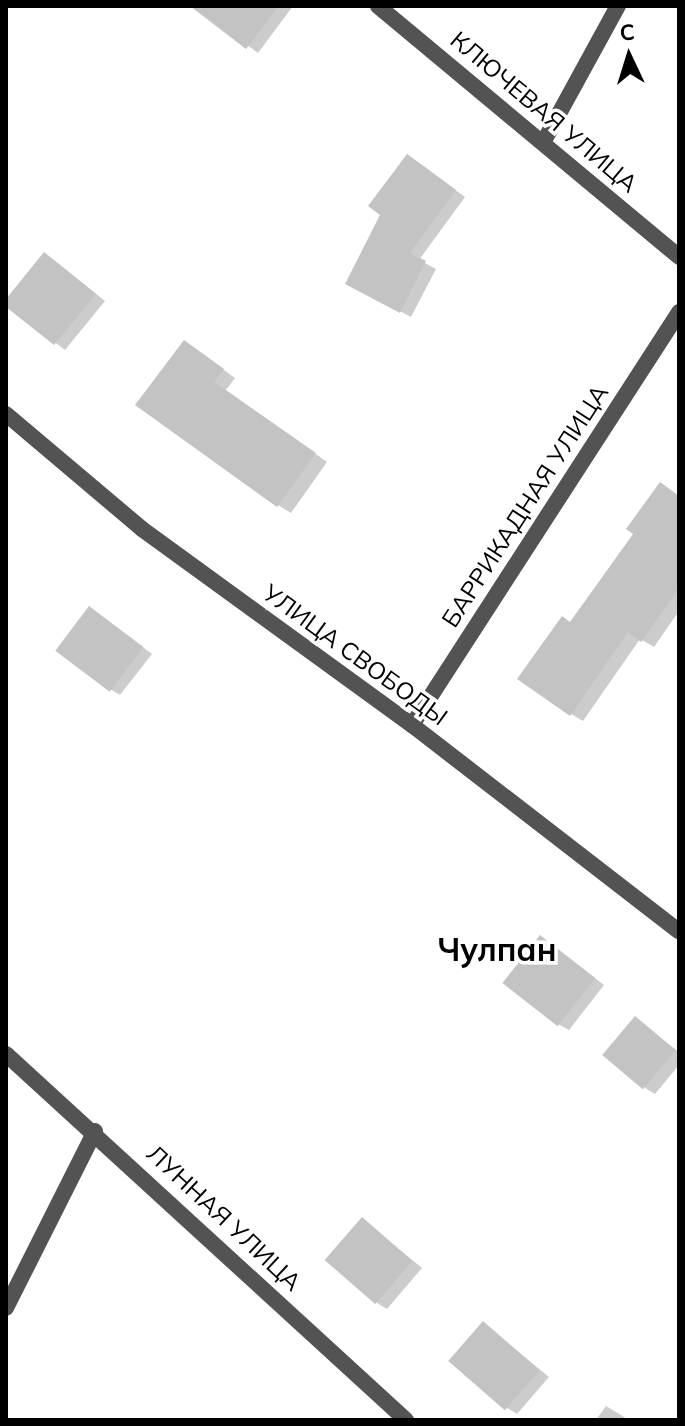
<!DOCTYPE html>
<meta charset="utf-8">
<style>
body{margin:0}
#map{position:relative;width:685px;height:1426px;overflow:hidden;background:#fff;font-family:Mulish,sans-serif}
div>[style]{position:absolute}
[style*='--x']{left:calc(var(--x)*1px);top:calc(var(--y)*1px);width:calc(var(--w)*1px);rotate:calc(var(--a)*1deg)}
.shadow>*{inset:0;background:#0003}
.building>*{inset:0;background:#c3c3c3;transform-origin:0 0}
.lane>*{height:16px;margin:-8px;padding:0 8px;transform-origin:8px;border-radius:8px;background:#535353}
.street>*{height:16px;margin:-8px;padding:0 8px;transform-origin:8px;border-radius:8px;background:#535353}
span{translate:-50% -50%;white-space:nowrap;text-align:center;line-height:1.15;-webkit-text-stroke:7px #fff;paint-order:stroke}
.street-label{font-size:24px;color:#000}
.district-label{font-size:32px;color:#000;font-weight:700}
.frame{position:absolute;inset:0;border:8px solid #000;pointer-events:none}
.north{position:absolute;left:589px;top:16px;width:80px;height:80px;-webkit-text-stroke:6px #fff;paint-order:stroke;rotate:356deg;font-size:22px;font-weight:700;line-height:32px;text-align:center;color:#000}
.north::after{content:'';display:block;margin:auto;width:28px;height:36px;background:#000;clip-path:polygon(50% 0,100% 100%,50% 72%,0 100%)}
</style>
<div id="map">
<div class="shadow">
<i style="clip-path:polygon(194px 6px,293px 6px,258px 53px)"></i>
<i style="clip-path:polygon(418px 162px,465px 197px,419px 260px,436px 269px,411px 317px,358px 289px,383px 214px)"></i>
<i style="clip-path:polygon(55px 261px,105px 301px,65px 350px,6px 305px)"></i>
<i style="clip-path:polygon(185px 342px,235px 378px,226px 390px,327px 462px,291px 513px,278px 505px)"></i>
<i style="clip-path:polygon(679px 497px,679px 611px,654px 647px,640px 639px,583px 721px,571px 714px,571px 624px)"></i>
<i style="clip-path:polygon(90px 608px,152px 654px,120px 695px,110px 689px)"></i>
<i style="clip-path:polygon(550px 944px,604px 985px,569px 1030px,558px 1024px)"></i>
<i style="clip-path:polygon(635px 1019px,679px 1052px,679px 1065px,655px 1094px,645px 1088px)"></i>
<i style="clip-path:polygon(363px 1220px,422px 1268px,387px 1309px,377px 1303px)"></i>
<i style="clip-path:polygon(484px 1324px,549px 1377px,517px 1414px,507px 1408px)"></i>
<i style="clip-path:polygon(606px 1406px,621px 1415px,628px 1420px,596px 1420px)"></i>
</div>
<div class="building">
<i style="clip-path:polygon(190px 6px,279px 6px,246px 49px)"></i>
<i style="clip-path:polygon(407px 154px,456px 190px,410px 253px,426px 261px,400px 313px,345px 284px,380px 215px,368px 206px)"></i>
<i style="clip-path:polygon(44px 252px,96px 294px,54px 345px,6px 307px,6px 299px)"></i>
<i style="clip-path:polygon(184px 340px,224px 369px,214px 382px,316px 453px,277px 507px,135px 405px)"></i>
<i style="clip-path:polygon(660px 482px,679px 496px,679px 588px,641px 642px,628px 632px,570px 716px,517px 679px,562px 616px,570px 622px,633px 534px,626px 529px)"></i>
<i style="left:89px;top:606px;width:68px;height:56px;rotate:37deg"></i>
<i style="left:540px;top:935px;width:70px;height:61px;rotate:38deg"></i>
<i style="left:635px;top:1016px;width:53px;height:51px;rotate:40deg"></i>
<i style="left:362px;top:1217px;width:67px;height:57px;rotate:41deg"></i>
<i style="left:483px;top:1321px;width:75px;height:53px;rotate:41deg"></i>
</div>
<div class="lane">
<i style="--x:544;--y:141;--w:154;--a:-61.3"></i>
</div>
<div class="street">
<i style="--x:378;--y:6;--w:392;--a:39.8"></i>
<i style="--x:6;--y:414;--w:178;--a:40.2"></i>
<i style="--x:142;--y:529;--w:334;--a:36"></i>
<i style="--x:412;--y:725;--w:337;--a:37.7"></i>
<i style="--x:412;--y:725;--w:492;--a:-57.1"></i>
<i style="--x:6;--y:1054;--w:542;--a:42.46"></i>
<i style="--x:6;--y:1308;--w:198;--a:-63.3"></i>
</div>
<div class="street-label">
<span style="left:544px;top:112px;rotate:40deg">КЛЮЧЕВАЯ УЛИЦА</span>
<span style="left:525px;top:506px;rotate:-57deg">БАРРИКАДНАЯ УЛИЦА</span>
<span style="left:355px;top:655px;rotate:36deg">УЛИЦА СВОБОДЫ</span>
<span style="left:224px;top:1218px;rotate:43deg">ЛУННАЯ УЛИЦА</span>
</div>
<div class="district-label">
<span style="left:497px;top:949px">Чулпан</span>
</div>
<div class="frame"></div>
<div class="north">С</div>
</div>
